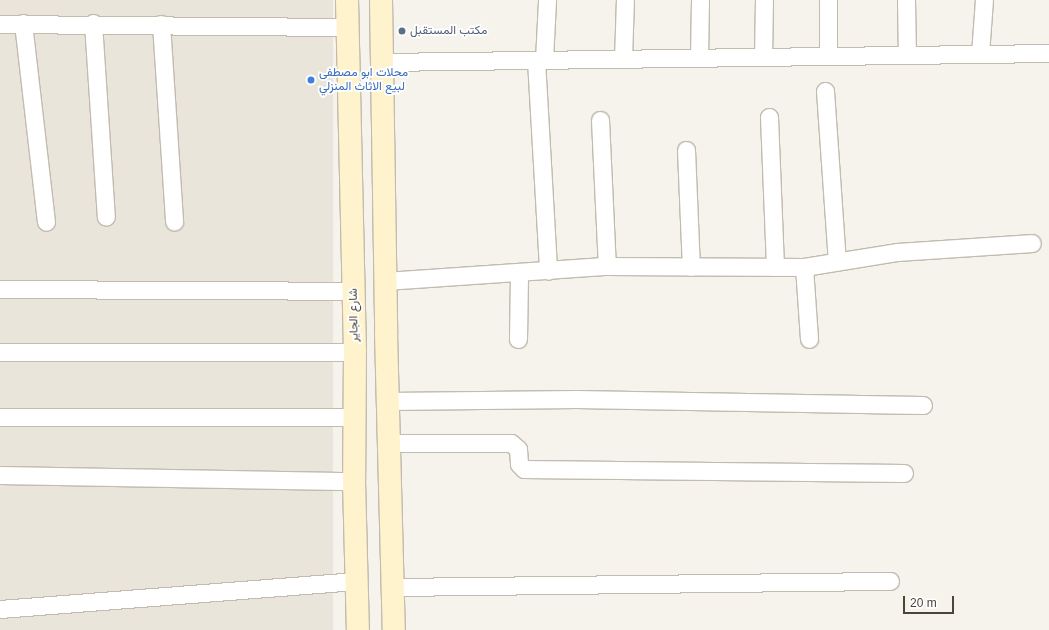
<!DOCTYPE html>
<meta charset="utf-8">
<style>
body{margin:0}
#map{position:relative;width:1049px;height:630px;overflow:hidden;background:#f6f3ec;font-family:Helvetica,Vazirmatn,sans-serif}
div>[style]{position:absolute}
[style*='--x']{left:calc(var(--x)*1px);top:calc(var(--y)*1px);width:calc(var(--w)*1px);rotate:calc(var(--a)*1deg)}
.residential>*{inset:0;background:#eae5da;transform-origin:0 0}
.roads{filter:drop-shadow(1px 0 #c2bbae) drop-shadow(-1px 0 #c2bbae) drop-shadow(0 1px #c2bbae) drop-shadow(0 -1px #c2bbae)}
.street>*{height:17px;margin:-8.5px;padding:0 8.5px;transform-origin:8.5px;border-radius:8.5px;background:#fff}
.secondary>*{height:22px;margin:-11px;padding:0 11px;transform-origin:11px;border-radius:11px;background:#fff3cd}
.dots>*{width:11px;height:11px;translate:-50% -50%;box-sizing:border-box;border:2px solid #fff;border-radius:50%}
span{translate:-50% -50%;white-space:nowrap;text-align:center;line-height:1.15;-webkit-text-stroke:3.5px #fff;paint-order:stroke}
.service-label{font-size:12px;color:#4e5e75}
.left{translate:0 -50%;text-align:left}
.shop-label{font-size:12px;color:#366cbe}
.street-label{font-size:12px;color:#4b4439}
.scale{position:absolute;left:903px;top:596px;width:51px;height:18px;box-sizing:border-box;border:2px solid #4b4439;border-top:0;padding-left:5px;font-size:12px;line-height:14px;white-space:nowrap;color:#4b4439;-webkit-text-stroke:3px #fff;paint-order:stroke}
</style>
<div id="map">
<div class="residential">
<i style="left:0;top:0;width:333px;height:630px"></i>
</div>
<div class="roads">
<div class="street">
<i style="--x:828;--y:0;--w:56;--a:90"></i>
<i style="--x:906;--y:0;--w:55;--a:89"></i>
<i style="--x:23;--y:23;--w:200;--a:83.4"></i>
<i style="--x:93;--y:23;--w:194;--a:86.2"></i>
<i style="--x:0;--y:24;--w:348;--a:0.5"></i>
<i style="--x:161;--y:24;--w:198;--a:86.2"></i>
<i style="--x:980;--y:54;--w:54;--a:-85.8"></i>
<i style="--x:763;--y:57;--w:57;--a:-89"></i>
<i style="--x:699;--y:58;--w:58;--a:-89"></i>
<i style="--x:623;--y:59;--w:59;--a:-88.1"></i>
<i style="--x:536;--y:60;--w:211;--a:86.7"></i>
<i style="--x:544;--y:60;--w:60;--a:-87.1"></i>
<i style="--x:382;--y:62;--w:667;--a:-0.77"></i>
<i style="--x:825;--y:91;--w:171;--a:86"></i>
<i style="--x:769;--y:117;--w:150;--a:87.7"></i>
<i style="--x:600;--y:120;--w:146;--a:87.3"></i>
<i style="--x:686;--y:150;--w:117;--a:87.6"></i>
<i style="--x:804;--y:267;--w:95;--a:-9.1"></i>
<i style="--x:898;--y:252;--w:134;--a:-3.8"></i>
<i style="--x:385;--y:281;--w:223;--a:-3.9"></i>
<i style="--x:607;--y:266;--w:197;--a:0.3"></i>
<i style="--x:804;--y:267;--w:72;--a:86"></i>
<i style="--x:0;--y:289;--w:353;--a:0.3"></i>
<i style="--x:518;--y:339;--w:66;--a:-89.1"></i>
<i style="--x:0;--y:352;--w:355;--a:0"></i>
<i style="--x:387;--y:401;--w:189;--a:-0.6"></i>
<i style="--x:576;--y:399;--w:347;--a:1"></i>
<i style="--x:0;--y:417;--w:354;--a:0"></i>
<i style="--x:389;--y:443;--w:122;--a:0"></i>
<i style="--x:511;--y:443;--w:9;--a:41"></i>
<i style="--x:518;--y:449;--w:15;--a:86"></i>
<i style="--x:519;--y:464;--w:7;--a:45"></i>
<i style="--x:524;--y:469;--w:380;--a:0.6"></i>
<i style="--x:0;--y:475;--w:354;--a:1"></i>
<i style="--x:393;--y:587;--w:497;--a:-0.7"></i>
<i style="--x:0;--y:609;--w:358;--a:-4.5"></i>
</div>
<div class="secondary">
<i style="--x:347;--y:0;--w:352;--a:88.7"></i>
<i style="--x:355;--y:352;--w:129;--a:90.4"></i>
<i style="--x:354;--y:481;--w:149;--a:88.5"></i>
<i style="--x:381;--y:0;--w:333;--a:89.1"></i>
<i style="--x:386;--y:333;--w:297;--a:88.5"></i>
</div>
</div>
<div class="dots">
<i style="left:402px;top:31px;background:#5c6f8a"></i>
<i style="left:311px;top:80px;background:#3f7fe0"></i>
</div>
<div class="service-label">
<span class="left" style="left:410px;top:31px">مكتب المستقبل</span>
</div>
<div class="shop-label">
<span class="left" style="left:319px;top:80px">محلات ابو مصطفى<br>لبيع الاثاث المنزلي</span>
</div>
<div class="street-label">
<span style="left:354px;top:315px;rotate:-91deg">شارع الجاير</span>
</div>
<div class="scale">20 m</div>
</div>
